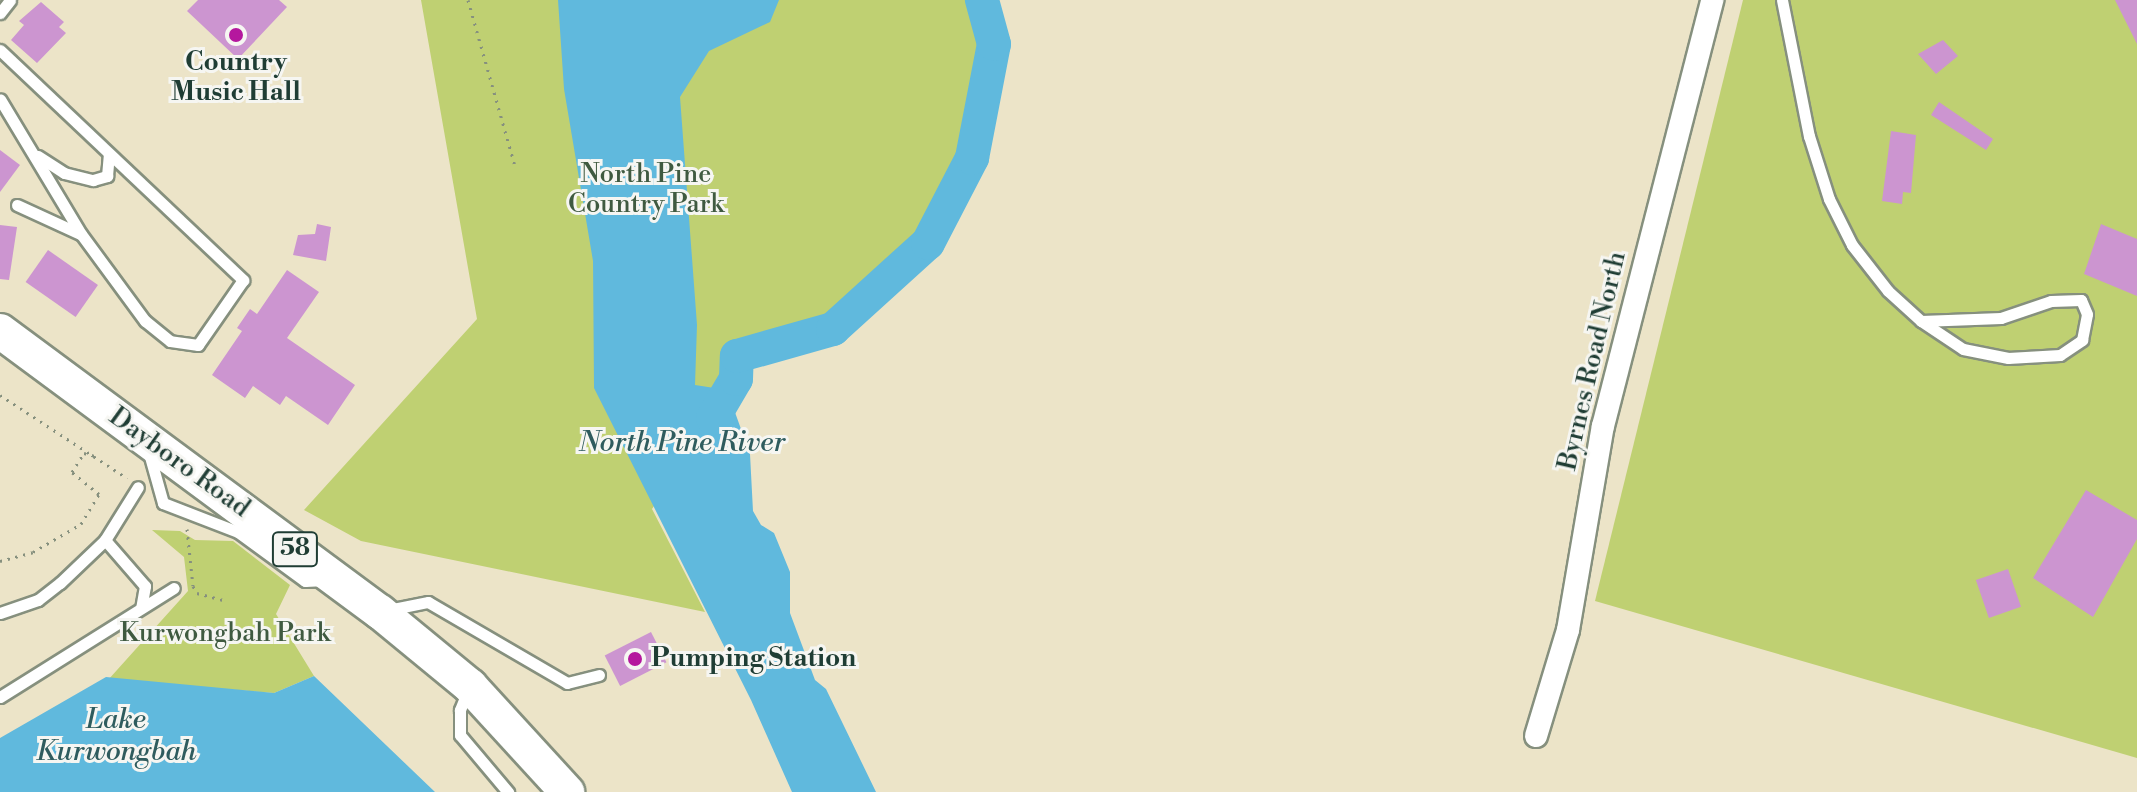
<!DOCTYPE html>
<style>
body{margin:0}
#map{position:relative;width:2137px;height:792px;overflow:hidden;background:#ece4c8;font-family:"Libre Bodoni",serif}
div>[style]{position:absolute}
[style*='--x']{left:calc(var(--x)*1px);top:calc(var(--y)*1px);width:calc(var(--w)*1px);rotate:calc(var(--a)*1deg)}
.green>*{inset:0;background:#bfd072}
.water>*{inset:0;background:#60b9dd}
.river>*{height:34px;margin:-17px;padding:0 17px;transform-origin:17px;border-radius:17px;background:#60b9dd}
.building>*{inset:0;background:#cc95d0;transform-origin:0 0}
.path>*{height:3px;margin-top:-1.5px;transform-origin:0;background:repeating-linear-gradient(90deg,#86907e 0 2px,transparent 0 8px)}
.roads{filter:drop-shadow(2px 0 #86907e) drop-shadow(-2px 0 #86907e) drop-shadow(0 2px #86907e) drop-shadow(0 -2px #86907e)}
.lane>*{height:11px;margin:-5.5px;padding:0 5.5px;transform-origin:5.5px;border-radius:5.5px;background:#fff}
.street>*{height:22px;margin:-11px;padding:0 11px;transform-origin:11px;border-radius:11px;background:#fff}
.primary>*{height:34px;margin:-17px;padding:0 17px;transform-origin:17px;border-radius:17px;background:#fff}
.dots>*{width:22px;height:22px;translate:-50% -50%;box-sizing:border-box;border:4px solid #f6f6f2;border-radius:50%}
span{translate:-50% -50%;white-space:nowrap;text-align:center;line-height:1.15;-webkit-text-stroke:6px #f6f6f2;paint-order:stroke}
.shield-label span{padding:2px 6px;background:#f6f6f2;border:2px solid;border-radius:6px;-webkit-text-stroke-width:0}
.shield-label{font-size:24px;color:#1f3d34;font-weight:700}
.poi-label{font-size:26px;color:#1f3d34;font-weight:700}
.left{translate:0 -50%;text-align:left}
.park-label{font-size:26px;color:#3f5a40}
.street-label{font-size:26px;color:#1f3d34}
.water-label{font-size:28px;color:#2f5c5e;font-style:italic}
</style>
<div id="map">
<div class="green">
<i style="clip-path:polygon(421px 0,982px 0,994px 44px,972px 158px,928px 243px,833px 329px,737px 356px,736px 379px,727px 395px,652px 509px,705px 612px,361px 541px,304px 510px,477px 319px)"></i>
<i style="clip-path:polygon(1743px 0,2137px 0,2137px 758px,1595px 601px)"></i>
<i style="clip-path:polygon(152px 530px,180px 531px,195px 540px,233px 541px,290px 585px,276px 614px,314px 676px,274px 693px,108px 680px,188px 591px,184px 557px)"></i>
</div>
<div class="water">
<i style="clip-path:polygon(558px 0,779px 0,770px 22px,709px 51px,680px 97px,697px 325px,695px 385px,721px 389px,736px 379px,732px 404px,750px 454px,753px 511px,761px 525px,774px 533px,790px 572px,790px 613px,815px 680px,826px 689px,876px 792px,792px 792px,751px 700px,594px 388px,593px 261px,564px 89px)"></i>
<i style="clip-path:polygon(314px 676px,435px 792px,0 792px,0 738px,106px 677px,274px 693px)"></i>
</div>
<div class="river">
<i style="--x:713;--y:418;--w:45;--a:-59.5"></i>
<i style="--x:736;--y:379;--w:23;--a:-88"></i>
<i style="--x:737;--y:356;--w:100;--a:-15.7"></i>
<i style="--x:833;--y:329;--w:128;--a:-42.2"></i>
<i style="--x:928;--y:243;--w:96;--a:-62.6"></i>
<i style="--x:972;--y:158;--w:116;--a:-79.1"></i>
<i style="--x:994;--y:44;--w:46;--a:-105.3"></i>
</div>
<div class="building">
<i style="clip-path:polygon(198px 0,279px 0,287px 7px,238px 59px,187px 11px)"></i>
<i style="clip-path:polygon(2115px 0,2137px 0,2137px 44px)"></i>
<i style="clip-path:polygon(41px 2px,64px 22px,59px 27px,66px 33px,37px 63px,11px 40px,24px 25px,19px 21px)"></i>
<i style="clip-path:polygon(1943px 40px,1958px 56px,1936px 74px,1918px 54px)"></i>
<i style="clip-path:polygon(1939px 102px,1993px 139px,1986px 150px,1931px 115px)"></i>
<i style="clip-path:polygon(1891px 131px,1916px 135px,1911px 193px,1903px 192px,1902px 204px,1882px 201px)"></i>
<i style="clip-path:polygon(0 150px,20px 165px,0 192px)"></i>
<i style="clip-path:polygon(317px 224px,331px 227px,326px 261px,293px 255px,298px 235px,315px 234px)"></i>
<i style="clip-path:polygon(2101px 224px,2137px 239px,2137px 296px,2084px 274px)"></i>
<i style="clip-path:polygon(0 225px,17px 227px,9px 280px,0 279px)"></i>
<i style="left:48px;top:250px;width:61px;height:39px;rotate:35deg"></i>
<i style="clip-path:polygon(287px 270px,319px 292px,287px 338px,355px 385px,328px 425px,286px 396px,280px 405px,253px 386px,245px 398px,212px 375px,242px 331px,237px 328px,250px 309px,257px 314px)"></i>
<i style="clip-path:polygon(2086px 490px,2137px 520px,2137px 539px,2093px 617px,2033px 578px)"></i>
<i style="left:2008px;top:569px;width:40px;height:34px;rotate:71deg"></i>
<i style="left:651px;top:632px;width:34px;height:52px;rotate:63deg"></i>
</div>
<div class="path">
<i style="--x:468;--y:0;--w:173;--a:74.2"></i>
<i style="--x:0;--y:395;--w:152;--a:33.2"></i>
<i style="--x:187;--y:529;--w:57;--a:84"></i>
<i style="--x:193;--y:586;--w:8;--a:60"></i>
<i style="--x:197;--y:593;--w:28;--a:15"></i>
<i style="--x:0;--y:561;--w:34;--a:-15"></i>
<i style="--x:33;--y:552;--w:56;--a:-30.3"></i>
<i style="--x:81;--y:524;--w:35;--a:-59"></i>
<i style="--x:99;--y:494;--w:35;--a:-141"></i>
<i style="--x:72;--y:472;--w:22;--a:-58"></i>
<i style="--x:84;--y:453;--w:11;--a:15"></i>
</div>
<div class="roads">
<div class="lane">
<i style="--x:1782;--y:0;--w:139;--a:78.8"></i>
<i style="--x:1809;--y:136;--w:66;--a:72.4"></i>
<i style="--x:1829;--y:199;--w:51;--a:63.4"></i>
<i style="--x:1852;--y:245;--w:58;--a:52"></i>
<i style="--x:1888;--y:291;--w:45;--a:42.3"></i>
<i style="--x:1921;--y:321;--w:50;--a:33.7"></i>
<i style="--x:1963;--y:349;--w:46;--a:11.3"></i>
<i style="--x:2008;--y:358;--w:52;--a:-3.3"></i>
<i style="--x:2060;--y:355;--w:27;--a:-34"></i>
<i style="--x:2082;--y:340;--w:26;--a:-79"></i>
<i style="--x:2087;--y:314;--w:15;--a:-113"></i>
<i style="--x:2081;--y:300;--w:30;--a:178"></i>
<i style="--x:2051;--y:301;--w:53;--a:161.2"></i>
<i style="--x:2001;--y:318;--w:80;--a:177.9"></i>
<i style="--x:0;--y:13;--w:16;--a:-52"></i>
<i style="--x:0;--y:50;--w:335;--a:43.4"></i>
<i style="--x:243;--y:280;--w:79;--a:124.7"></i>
<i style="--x:198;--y:345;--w:28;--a:-172"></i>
<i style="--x:170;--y:341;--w:32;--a:-141"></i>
<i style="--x:145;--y:321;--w:108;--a:-126.3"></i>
<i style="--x:81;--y:234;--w:157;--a:-121"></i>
<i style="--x:38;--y:156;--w:31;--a:33"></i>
<i style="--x:64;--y:173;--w:30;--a:14"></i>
<i style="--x:93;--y:180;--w:15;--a:-16"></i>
<i style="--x:107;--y:176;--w:21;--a:-85"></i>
<i style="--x:17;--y:205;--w:69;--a:24.7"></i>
<i style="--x:149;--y:453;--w:52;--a:74.4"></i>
<i style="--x:163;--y:503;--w:80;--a:21.1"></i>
<i style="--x:238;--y:532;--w:83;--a:36.2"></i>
<i style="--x:305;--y:581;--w:20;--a:-3"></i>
<i style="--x:105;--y:540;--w:61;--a:49"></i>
<i style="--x:145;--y:586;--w:22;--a:100"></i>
<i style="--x:388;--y:610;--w:41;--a:-11.3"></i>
<i style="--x:428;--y:602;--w:161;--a:30.2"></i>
<i style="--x:567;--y:683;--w:33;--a:-14"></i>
<i style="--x:0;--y:613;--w:40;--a:-18.9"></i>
<i style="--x:38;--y:600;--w:28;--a:-38"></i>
<i style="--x:60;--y:583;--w:62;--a:-43.7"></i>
<i style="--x:105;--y:540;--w:62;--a:-58.1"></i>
<i style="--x:468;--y:690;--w:22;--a:112"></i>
<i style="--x:460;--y:710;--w:25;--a:90"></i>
<i style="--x:460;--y:735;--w:75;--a:49.9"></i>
<i style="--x:0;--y:697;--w:205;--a:-32.1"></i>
</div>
<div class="street">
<i style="--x:1536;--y:736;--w:111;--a:-73.2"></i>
<i style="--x:1568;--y:630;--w:207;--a:-80.3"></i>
<i style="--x:1603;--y:426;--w:440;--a:-75.6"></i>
</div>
<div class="primary">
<i style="--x:0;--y:331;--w:473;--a:36.5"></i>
<i style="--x:380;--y:612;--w:117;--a:39.4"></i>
<i style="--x:470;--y:686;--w:144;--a:47.5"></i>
</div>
</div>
<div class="dots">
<i style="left:236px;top:35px;background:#b5179e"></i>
<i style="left:635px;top:659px;background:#b5179e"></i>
</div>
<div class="shield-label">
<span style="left:295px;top:549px">58</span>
</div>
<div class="poi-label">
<span style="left:236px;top:78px">Country<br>Music Hall</span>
<span class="left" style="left:651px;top:659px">Pumping Station</span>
</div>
<div class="park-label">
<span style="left:646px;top:190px">North Pine<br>Country Park</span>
<span style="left:225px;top:634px">Kurwongbah Park</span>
</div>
<div class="street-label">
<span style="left:1593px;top:361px;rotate:-77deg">Byrnes Road North</span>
<span style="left:179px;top:463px;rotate:36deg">Dayboro Road</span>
</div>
<div class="water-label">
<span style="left:682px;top:443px">North Pine River</span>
<span style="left:116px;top:736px">Lake<br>Kurwongbah</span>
</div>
</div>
